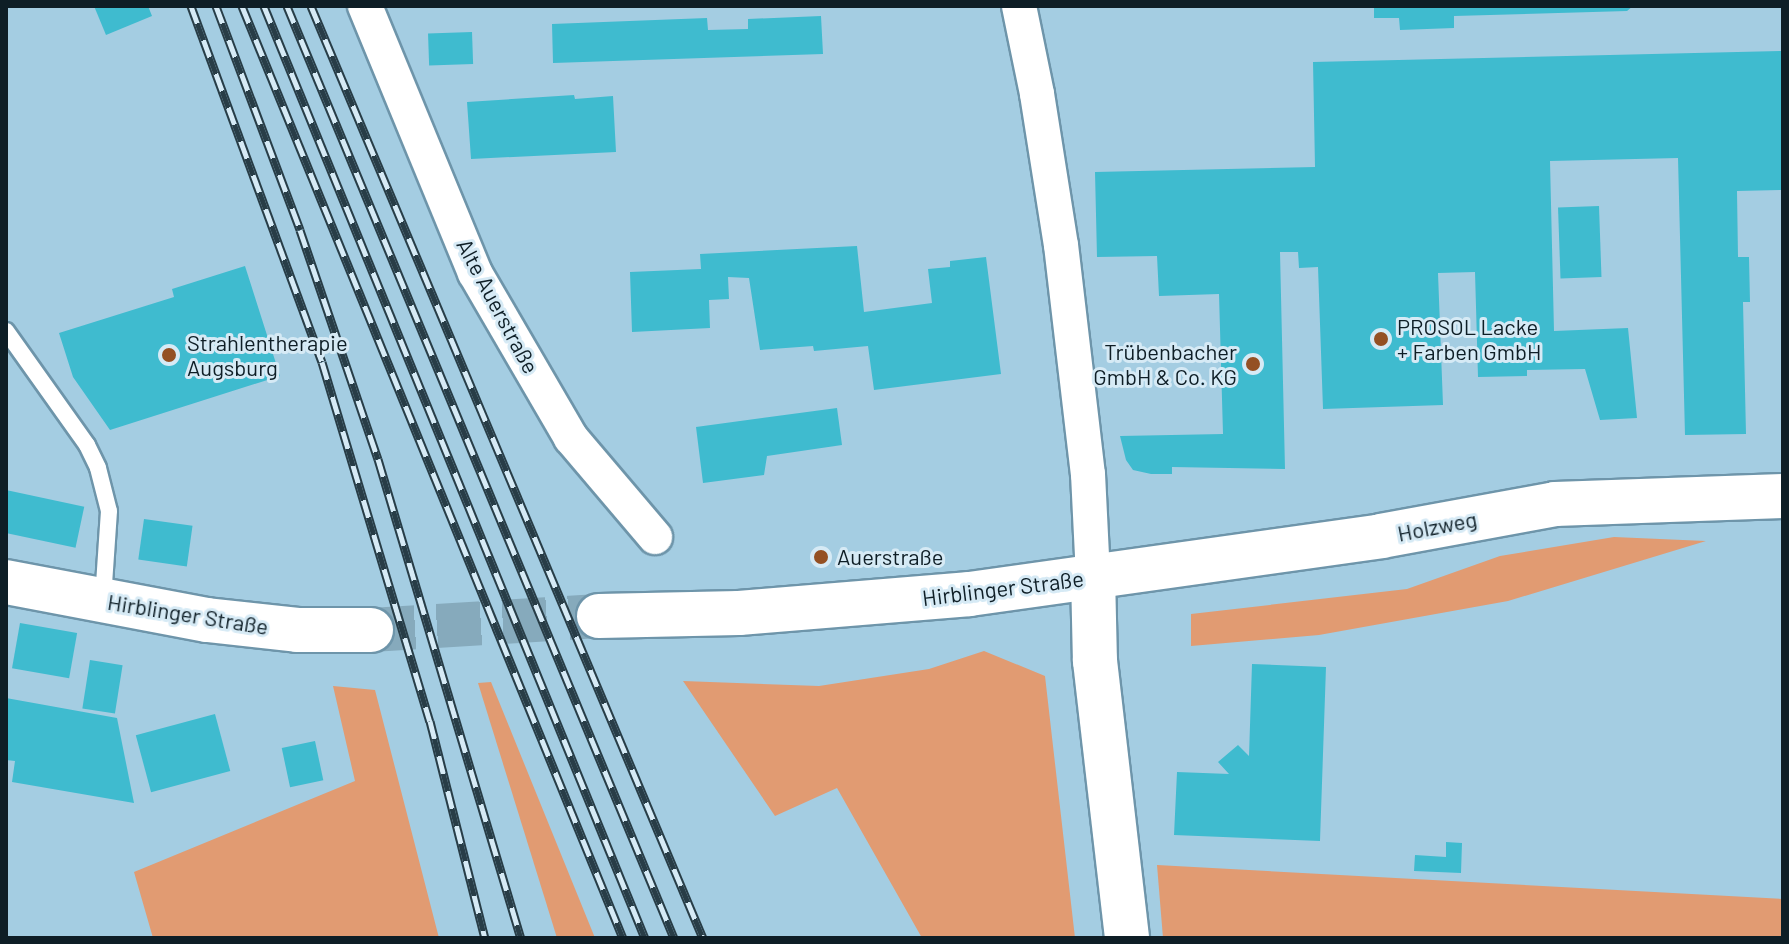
<!DOCTYPE html>
<meta charset="utf-8">
<style>
body{margin:0}
#map{position:relative;width:1789px;height:944px;overflow:hidden;background:#a4cde2;font-family:Barlow,sans-serif}
div>[style]{position:absolute}
[style*='--x']{left:calc(var(--x)*1px);top:calc(var(--y)*1px);width:calc(var(--w)*1px);rotate:calc(var(--a)*1deg)}
.green>*{inset:0;background:#e19b72}
.building>*{inset:0;background:#3fbbcf;transform-origin:0 0}
.secondary-tunnel>*{height:44px;margin-top:-22px;transform-origin:0;background:repeating-linear-gradient(90deg,#86aabc 0 44px,transparent 0 66px)}
.roads{filter:drop-shadow(2px 0 #6e95aa) drop-shadow(-2px 0 #6e95aa) drop-shadow(0 2px #6e95aa) drop-shadow(0 -2px #6e95aa)}
.lane>*{height:16px;margin:-8px;padding:0 8px;transform-origin:8px;border-radius:8px;background:#fff}
.street>*{height:34px;margin:-17px;padding:0 17px;transform-origin:17px;border-radius:17px;background:#fff}
.secondary>*{height:44px;margin:-22px;padding:0 22px;transform-origin:22px;border-radius:22px;background:#fff}
.rail>*{height:9px;margin-top:-4.5px;transform-origin:0;background:repeating-linear-gradient(90deg,#d6eaf5 0 18px,#283d47 0 36px);box-sizing:border-box;border-block:2px solid #283d47}
.dots>*{width:22px;height:22px;translate:-50% -50%;box-sizing:border-box;border:4px solid #d6eaf5;border-radius:50%}
span{translate:-50% -50%;white-space:nowrap;text-align:center;line-height:1.15;-webkit-text-stroke:6px #d6eaf5;paint-order:stroke}
.street-label{font-size:22px;color:#0e1e26}
.poi-label{font-size:22px;color:#0e1e26}
.left{translate:0 -50%;text-align:left}
.right{translate:-100% -50%;text-align:right}
.frame{position:absolute;inset:0;border:8px solid #0e1e26;pointer-events:none}
</style>
<div id="map">
<div class="green">
<i style="clip-path:polygon(1614px 537px,1706px 541px,1508px 601px,1319px 635px,1191px 646px,1191px 614px,1407px 589px,1500px 556px)"></i>
<i style="clip-path:polygon(984px 651px,1045px 676px,1075px 938px,922px 938px,837px 788px,775px 816px,683px 681px,819px 686px,929px 669px)"></i>
<i style="clip-path:polygon(491px 682px,595px 938px,557px 938px,478px 683px)"></i>
<i style="clip-path:polygon(333px 686px,375px 690px,439px 938px,153px 938px,134px 872px,355px 781px)"></i>
<i style="clip-path:polygon(1157px 865px,1783px 899px,1783px 938px,1163px 938px)"></i>
</div>
<div class="building">
<i style="clip-path:polygon(94px 6px,148px 6px,152px 16px,106px 35px)"></i>
<i style="clip-path:polygon(1374px 6px,1633px 6px,1627px 11px,1454px 16px,1454px 28px,1400px 30px,1399px 18px,1374px 18px)"></i>
<i style="clip-path:polygon(821px 16px,823px 54px,553px 63px,552px 24px,707px 18px,708px 30px,748px 29px,748px 19px)"></i>
<i style="left:472px;top:32px;width:32px;height:44px;rotate:88deg"></i>
<i style="clip-path:polygon(1783px 51px,1783px 190px,1737px 191px,1738px 257px,1749px 257px,1750px 302px,1743px 302px,1746px 434px,1685px 435px,1678px 158px,1550px 161px,1554px 331px,1628px 328px,1637px 418px,1600px 420px,1585px 369px,1527px 370px,1527px 376px,1478px 377px,1475px 272px,1438px 273px,1443px 405px,1323px 409px,1318px 267px,1299px 268px,1298px 252px,1280px 252px,1285px 469px,1172px 467px,1172px 474px,1151px 474px,1133px 470px,1126px 460px,1120px 436px,1223px 434px,1219px 294px,1159px 296px,1157px 256px,1097px 257px,1095px 172px,1315px 167px,1313px 62px)"></i>
<i style="clip-path:polygon(574px 95px,575px 99px,613px 96px,616px 152px,471px 159px,467px 102px)"></i>
<i style="left:1599px;top:206px;width:71px;height:41px;rotate:88deg"></i>
<i style="clip-path:polygon(857px 246px,864px 312px,932px 303px,928px 269px,950px 267px,950px 261px,986px 257px,1001px 374px,874px 390px,868px 346px,814px 351px,813px 346px,760px 350px,749px 278px,728px 277px,729px 299px,709px 300px,710px 328px,632px 332px,630px 272px,701px 269px,700px 254px)"></i>
<i style="clip-path:polygon(245px 266px,280px 376px,110px 430px,73px 377px,59px 333px,174px 297px,172px 289px)"></i>
<i style="clip-path:polygon(837px 408px,842px 445px,767px 456px,764px 475px,703px 483px,696px 427px)"></i>
<i style="left:6px;top:490px;width:80px;height:42px;rotate:12deg"></i>
<i style="left:144px;top:519px;width:49px;height:41px;rotate:8deg"></i>
<i style="left:20px;top:623px;width:58px;height:46px;rotate:10deg"></i>
<i style="left:90px;top:660px;width:33px;height:49px;rotate:9deg"></i>
<i style="clip-path:polygon(1252px 664px,1326px 667px,1320px 841px,1174px 835px,1177px 772px,1229px 774px,1218px 762px,1238px 745px,1249px 756px)"></i>
<i style="clip-path:polygon(6px 698px,117px 718px,134px 803px,12px 782px,15px 761px,6px 760px)"></i>
<i style="left:215px;top:714px;width:59px;height:82px;rotate:75deg"></i>
<i style="left:315px;top:741px;width:40px;height:34px;rotate:78deg"></i>
<i style="clip-path:polygon(1446px 842px,1462px 843px,1461px 873px,1414px 871px,1415px 855px,1446px 857px)"></i>
</div>
<div class="secondary-tunnel">
<i style="--x:371;--y:630;--w:228;--a:-3.5"></i>
</div>
<div class="roads">
<div class="lane">
<i style="--x:6;--y:331;--w:140;--a:54.6"></i>
<i style="--x:87;--y:445;--w:25;--a:64"></i>
<i style="--x:98;--y:468;--w:44;--a:75.7"></i>
<i style="--x:109;--y:511;--w:88;--a:93.9"></i>
</div>
<div class="street">
<i style="--x:365;--y:6;--w:289;--a:67.6"></i>
<i style="--x:475;--y:273;--w:191;--a:59.8"></i>
<i style="--x:571;--y:438;--w:130;--a:49.7"></i>
<i style="--x:1019;--y:6;--w:90;--a:78.4"></i>
<i style="--x:1037;--y:94;--w:153;--a:81"></i>
<i style="--x:1061;--y:245;--w:231;--a:83.3"></i>
<i style="--x:1088;--y:474;--w:101;--a:87.2"></i>
</div>
<div class="secondary">
<i style="--x:1093;--y:575;--w:86;--a:88.7"></i>
<i style="--x:1095;--y:661;--w:279;--a:83.4"></i>
<i style="--x:6;--y:582;--w:205;--a:10.7"></i>
<i style="--x:207;--y:620;--w:91;--a:6.3"></i>
<i style="--x:297;--y:630;--w:74;--a:0"></i>
<i style="--x:599;--y:616;--w:140;--a:-1.2"></i>
<i style="--x:739;--y:613;--w:232;--a:-4.7"></i>
<i style="--x:970;--y:594;--w:415;--a:-8"></i>
<i style="--x:1381;--y:536;--w:177;--a:-10.4"></i>
<i style="--x:1555;--y:504;--w:228;--a:-2"></i>
</div>
</div>
<div class="rail">
<i style="--x:191;--y:6;--w:379;--a:69.8"></i>
<i style="--x:322;--y:362;--w:375;--a:73.3"></i>
<i style="--x:430;--y:721;--w:224;--a:75.8"></i>
<i style="--x:216;--y:6;--w:239;--a:69.4"></i>
<i style="--x:300;--y:230;--w:242;--a:71.2"></i>
<i style="--x:378;--y:459;--w:500;--a:73.4"></i>
<i style="--x:242;--y:6;--w:1007;--a:67.77"></i>
<i style="--x:264;--y:6;--w:1007;--a:67.77"></i>
<i style="--x:287;--y:6;--w:1009;--a:67.45"></i>
<i style="--x:311;--y:6;--w:1011;--a:67.19"></i>
</div>
<div class="dots">
<i style="left:1381px;top:339px;background:#945023"></i>
<i style="left:169px;top:355px;background:#945023"></i>
<i style="left:1253px;top:364px;background:#945023"></i>
<i style="left:821px;top:557px;background:#945023"></i>
</div>
<div class="street-label">
<span style="left:498px;top:306px;rotate:62deg">Alte Auerstraße</span>
<span style="left:1437px;top:526px;rotate:-11deg">Holzweg</span>
<span style="left:1003px;top:588px;rotate:-7deg">Hirblinger Straße</span>
<span style="left:188px;top:614px;rotate:9deg">Hirblinger Straße</span>
</div>
<div class="poi-label">
<span class="left" style="left:1397px;top:339px">PROSOL Lacke<br>+ Farben GmbH</span>
<span class="left" style="left:187px;top:355px">Strahlentherapie<br>Augsburg</span>
<span class="right" style="left:1237px;top:364px">Trübenbacher<br>GmbH &amp; Co. KG</span>
<span class="left" style="left:837px;top:557px">Auerstraße</span>
</div>
<div class="frame"></div>
</div>
